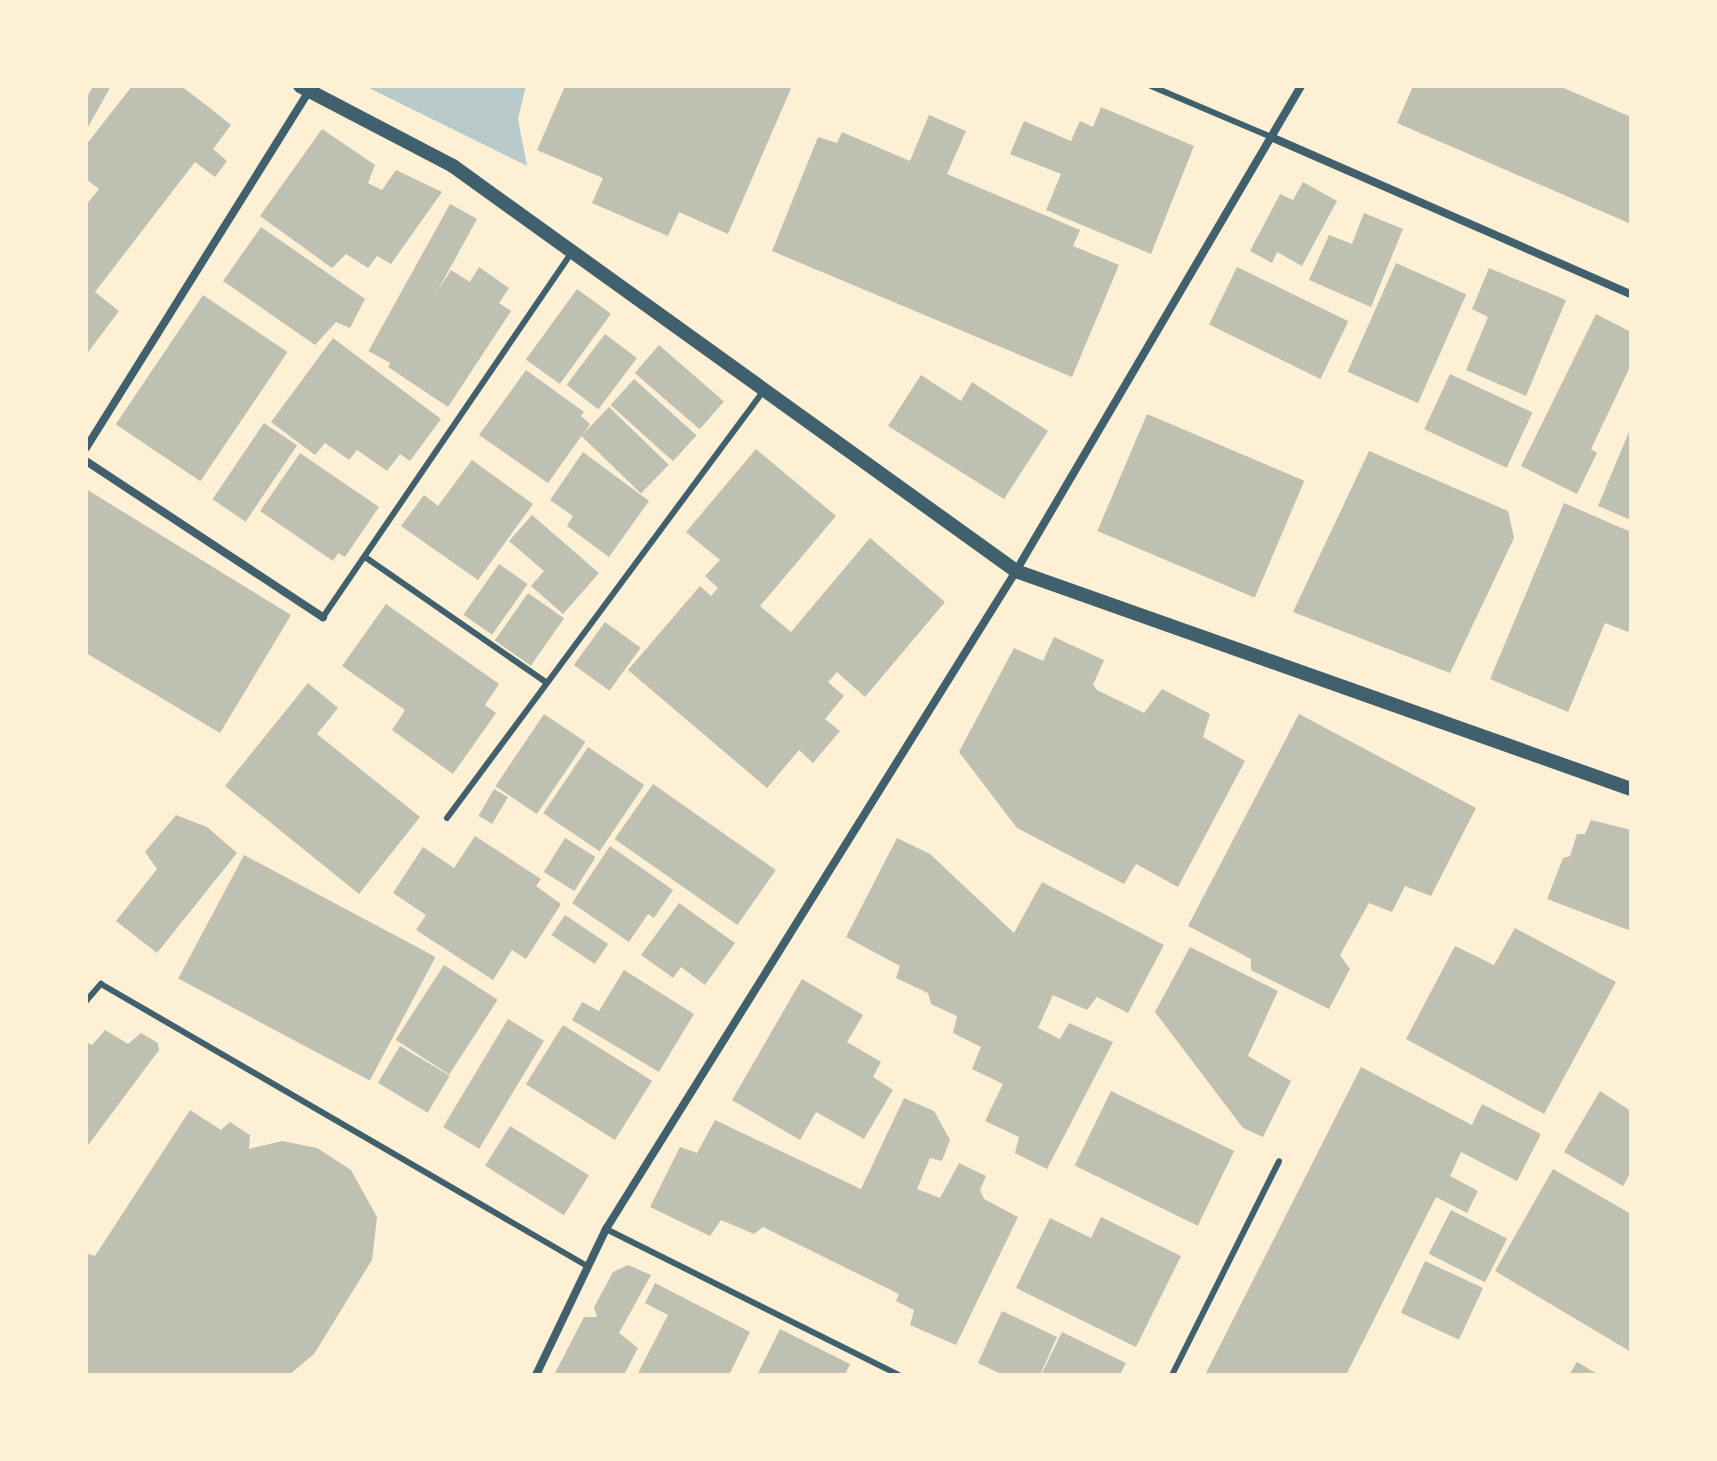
<!DOCTYPE html>
<style>
body{margin:0}
#map{position:relative;width:1717px;height:1461px;overflow:hidden;background:#fdf0d5;font-family:"DM Sans",sans-serif}
div>[style]{position:absolute}
[style*='--x']{left:calc(var(--x)*1px);top:calc(var(--y)*1px);width:calc(var(--w)*1px);rotate:calc(var(--a)*1deg)}
.green>*{inset:0;background:#b9caca}
.building>*{inset:0;background:#bec0b2;transform-origin:0 0}
.service>*{height:6px;margin:-3px;padding:0 3px;transform-origin:3px;border-radius:3px;background:#3f606c}
.minor>*{height:8px;margin:-4px;padding:0 4px;transform-origin:4px;border-radius:4px;background:#3f606c}
.tertiary>*{height:14px;margin:-7px;padding:0 7px;transform-origin:7px;border-radius:7px;background:#3f606c}
span{translate:-50% -50%;white-space:nowrap;text-align:center;line-height:1.15;-webkit-text-stroke:7px #fdf0d5;paint-order:stroke}
.frame{position:absolute;inset:0;border:88px solid #fdf0d5;pointer-events:none}
</style>
<div id="map">
<div class="green">
<i style="clip-path:polygon(365px 86px,526px 86px,518px 119px,527px 166px)"></i>
</div>
<div class="building">
<i style="clip-path:polygon(93px 86px,111px 86px,88px 127px,86px 99px)"></i>
<i style="clip-path:polygon(132px 86px,181px 86px,210px 108px,231px 125px,213px 149px,227px 161px,215px 177px,195px 162px,95px 292px,119px 311px,86px 355px,86px 205px,99px 189px,86px 179px,86px 145px)"></i>
<i style="clip-path:polygon(565px 86px,792px 86px,728px 234px,679px 212px,668px 236px,592px 203px,603px 178px,537px 150px)"></i>
<i style="clip-path:polygon(1413px 86px,1559px 86px,1631px 117px,1631px 224px,1397px 123px)"></i>
<i style="clip-path:polygon(1101px 107px,1194px 146px,1151px 254px,1046px 210px,1061px 174px,1010px 154px,1024px 121px,1071px 141px,1080px 121px,1093px 127px)"></i>
<i style="clip-path:polygon(929px 115px,966px 131px,947px 174px,1080px 230px,1073px 246px,1119px 265px,1072px 377px,772px 251px,818px 137px,837px 143px,842px 132px,910px 161px)"></i>
<i style="clip-path:polygon(322px 129px,375px 165px,368px 183px,382px 190px,396px 170px,442px 192px,391px 264px,377px 256px,368px 268px,346px 254px,332px 268px,260px 216px)"></i>
<i style="clip-path:polygon(1303px 182px,1337px 201px,1302px 266px,1277px 252px,1272px 263px,1250px 251px,1280px 194px,1293px 200px)"></i>
<i style="left:450px;top:204px;width:31px;height:168px;rotate:29deg"></i>
<i style="clip-path:polygon(1364px 213px,1403px 229px,1371px 307px,1309px 280px,1329px 235px,1352px 244px)"></i>
<i style="clip-path:polygon(261px 227px,365px 299px,350px 328px,336px 322px,315px 345px,223px 281px)"></i>
<i style="left:1396px;top:263px;width:77px;height:119px;rotate:24deg"></i>
<i style="clip-path:polygon(479px 267px,509px 288px,499px 303px,511px 311px,448px 407px,388px 367px,451px 270px,470px 282px)"></i>
<i style="left:1237px;top:267px;width:124px;height:64px;rotate:26deg"></i>
<i style="clip-path:polygon(1489px 268px,1566px 300px,1526px 396px,1466px 370px,1488px 317px,1472px 309px)"></i>
<i style="left:577px;top:289px;width:42px;height:87px;rotate:36deg"></i>
<i style="left:203px;top:295px;width:102px;height:156px;rotate:34deg"></i>
<i style="clip-path:polygon(1596px 314px,1631px 332px,1631px 365px,1591px 449px,1597px 453px,1577px 494px,1521px 466px)"></i>
<i style="left:605px;top:334px;width:40px;height:64px;rotate:37deg"></i>
<i style="clip-path:polygon(333px 338px,441px 419px,410px 461px,400px 454px,387px 471px,357px 450px,349px 460px,325px 443px,315px 455px,271px 422px)"></i>
<i style="left:659px;top:345px;width:86px;height:37px;rotate:41deg"></i>
<i style="clip-path:polygon(526px 370px,584px 412px,581px 416px,590px 424px,548px 483px,479px 435px)"></i>
<i style="left:1450px;top:374px;width:91px;height:61px;rotate:25deg"></i>
<i style="clip-path:polygon(921px 375px,961px 401px,972px 382px,1048px 431px,1004px 499px,888px 426px)"></i>
<i style="left:634px;top:379px;width:84px;height:35px;rotate:42deg"></i>
<i style="left:609px;top:407px;width:83px;height:40px;rotate:44deg"></i>
<i style="left:1147px;top:414px;width:171px;height:127px;rotate:23deg"></i>
<i style="left:264px;top:423px;width:40px;height:92px;rotate:34deg"></i>
<i style="clip-path:polygon(1631px 427px,1631px 520px,1598px 506px)"></i>
<i style="clip-path:polygon(756px 449px,836px 516px,760px 606px,791px 632px,870px 538px,945px 602px,865px 697px,837px 672px,828px 682px,844px 696px,825px 719px,840px 731px,813px 763px,799px 750px,767px 788px,628px 670px,700px 586px,711px 596px,718px 588px,705px 576px,720px 560px,686px 532px)"></i>
<i style="clip-path:polygon(1369px 451px,1508px 511px,1514px 538px,1450px 673px,1293px 612px)"></i>
<i style="clip-path:polygon(583px 452px,649px 501px,609px 557px,567px 526px,573px 516px,550px 500px)"></i>
<i style="clip-path:polygon(300px 453px,379px 507px,345px 557px,338px 553px,333px 561px,260px 511px)"></i>
<i style="clip-path:polygon(472px 460px,533px 504px,478px 580px,401px 526px,424px 495px,438px 506px)"></i>
<i style="clip-path:polygon(86px 489px,291px 615px,220px 733px,86px 653px)"></i>
<i style="clip-path:polygon(1564px 503px,1631px 532px,1631px 625px,1628px 632px,1605px 623px,1568px 712px,1490px 679px)"></i>
<i style="clip-path:polygon(532px 515px,599px 573px,563px 614px,531px 586px,544px 571px,509px 541px)"></i>
<i style="left:499px;top:564px;width:35px;height:62px;rotate:35deg"></i>
<i style="left:528px;top:593px;width:44px;height:58px;rotate:35deg"></i>
<i style="clip-path:polygon(386px 604px,499px 684px,485px 705px,496px 713px,453px 774px,392px 730px,405px 710px,342px 666px)"></i>
<i style="left:605px;top:622px;width:44px;height:53px;rotate:36deg"></i>
<i style="clip-path:polygon(1054px 637px,1104px 660px,1093px 685px,1097px 690px,1144px 713px,1162px 689px,1210px 714px,1203px 737px,1245px 761px,1178px 887px,1136px 864px,1124px 884px,1017px 828px,959px 752px,1014px 648px,1043px 661px)"></i>
<i style="clip-path:polygon(308px 683px,338px 708px,317px 734px,420px 817px,359px 894px,225px 786px)"></i>
<i style="left:544px;top:714px;width:50px;height:87px;rotate:34deg"></i>
<i style="clip-path:polygon(1299px 714px,1476px 808px,1431px 896px,1405px 886px,1392px 912px,1369px 903px,1340px 955px,1350px 969px,1329px 1009px,1251px 970px,1251px 959px,1188px 926px)"></i>
<i style="left:588px;top:747px;width:68px;height:80px;rotate:34deg"></i>
<i style="left:653px;top:784px;width:150px;height:67px;rotate:35deg"></i>
<i style="left:494px;top:789px;width:16px;height:31px;rotate:30deg"></i>
<i style="clip-path:polygon(176px 815px,207px 827px,237px 853px,157px 953px,116px 921px,157px 869px,145px 852px)"></i>
<i style="clip-path:polygon(1591px 820px,1631px 830px,1631px 931px,1547px 899px,1563px 858px,1570px 856px,1577px 834px,1585px 834px)"></i>
<i style="clip-path:polygon(475px 836px,541px 879px,536px 886px,561px 904px,526px 959px,512px 950px,493px 980px,416px 930px,426px 915px,393px 893px,423px 847px,454px 868px)"></i>
<i style="left:565px;top:838px;width:36px;height:40px;rotate:32deg"></i>
<i style="clip-path:polygon(897px 838px,930px 854px,1014px 933px,1042px 882px,1164px 945px,1128px 1013px,1097px 997px,1087px 1010px,1053px 995px,1038px 1028px,1060px 1039px,1069px 1023px,1113px 1042px,1047px 1169px,1015px 1153px,1019px 1137px,985px 1121px,1003px 1084px,972px 1069px,981px 1047px,953px 1033px,957px 1016px,931px 1004px,928px 993px,896px 978px,900px 966px,846px 937px)"></i>
<i style="clip-path:polygon(610px 846px,673px 890px,654px 918px,648px 914px,629px 942px,572px 903px)"></i>
<i style="left:244px;top:855px;width:217px;height:140px;rotate:28deg"></i>
<i style="clip-path:polygon(679px 903px,735px 943px,705px 985px,681px 967px,673px 978px,641px 955px)"></i>
<i style="left:565px;top:915px;width:52px;height:24px;rotate:34deg"></i>
<i style="clip-path:polygon(1515px 928px,1616px 982px,1544px 1114px,1406px 1039px,1455px 946px,1494px 965px)"></i>
<i style="clip-path:polygon(1190px 947px,1278px 991px,1248px 1056px,1291px 1081px,1263px 1137px,1243px 1128px,1155px 1012px)"></i>
<i style="left:444px;top:965px;width:64px;height:89px;rotate:33deg"></i>
<i style="clip-path:polygon(624px 970px,694px 1014px,659px 1072px,572px 1020px,582px 1002px,599px 1011px)"></i>
<i style="clip-path:polygon(802px 979px,863px 1015px,847px 1042px,881px 1062px,873px 1077px,893px 1090px,864px 1139px,816px 1112px,800px 1140px,732px 1100px)"></i>
<i style="left:508px;top:1019px;width:42px;height:126px;rotate:31deg"></i>
<i style="left:563px;top:1025px;width:105px;height:70px;rotate:32deg"></i>
<i style="clip-path:polygon(105px 1030px,128px 1044px,141px 1033px,158px 1043px,159px 1050px,86px 1148px,86px 1042px,92px 1045px)"></i>
<i style="left:400px;top:1046px;width:58px;height:43px;rotate:31deg"></i>
<i style="clip-path:polygon(1361px 1067px,1472px 1125px,1482px 1104px,1541px 1134px,1517px 1181px,1461px 1152px,1450px 1176px,1478px 1191px,1467px 1213px,1436px 1197px,1346px 1375px,1205px 1375px)"></i>
<i style="left:1111px;top:1091px;width:137px;height:83px;rotate:26deg"></i>
<i style="clip-path:polygon(1600px 1091px,1631px 1111px,1631px 1172px,1623px 1186px,1564px 1152px)"></i>
<i style="clip-path:polygon(904px 1098px,934px 1111px,950px 1140px,942px 1161px,930px 1158px,917px 1189px,940px 1198px,959px 1163px,986px 1176px,980px 1190px,984px 1199px,1018px 1217px,956px 1345px,910px 1325px,914px 1310px,896px 1301px,899px 1294px,763px 1227px,754px 1234px,721px 1220px,710px 1236px,650px 1207px,680px 1147px,697px 1153px,715px 1120px,861px 1189px)"></i>
<i style="clip-path:polygon(190px 1110px,221px 1130px,230px 1122px,250px 1135px,249px 1149px,282px 1141px,317px 1148px,351px 1170px,377px 1217px,372px 1260px,314px 1354px,289px 1375px,86px 1375px,86px 1253px,95px 1256px)"></i>
<i style="left:510px;top:1126px;width:93px;height:47px;rotate:32deg"></i>
<i style="clip-path:polygon(1553px 1169px,1631px 1214px,1631px 1352px,1495px 1271px)"></i>
<i style="left:1451px;top:1210px;width:63px;height:49px;rotate:27deg"></i>
<i style="clip-path:polygon(1101px 1217px,1181px 1256px,1136px 1347px,1016px 1288px,1050px 1218px,1091px 1238px)"></i>
<i style="left:1425px;top:1261px;width:64px;height:57px;rotate:25deg"></i>
<i style="clip-path:polygon(628px 1265px,651px 1275px,619px 1333px,638px 1348px,624px 1375px,554px 1375px,584px 1317px,597px 1317px,594px 1307px,613px 1272px)"></i>
<i style="clip-path:polygon(655px 1283px,750px 1332px,729px 1375px,637px 1375px,668px 1315px,645px 1303px)"></i>
<i style="clip-path:polygon(1002px 1311px,1057px 1337px,1040px 1375px,1003px 1375px,978px 1363px)"></i>
<i style="clip-path:polygon(780px 1329px,850px 1364px,845px 1375px,757px 1375px)"></i>
<i style="clip-path:polygon(1062px 1332px,1126px 1363px,1120px 1375px,1041px 1375px)"></i>
<i style="clip-path:polygon(1577px 1362px,1599px 1375px,1569px 1375px)"></i>
</div>
<div class="service">
<i style="--x:1151;--y:86;--w:130;--a:23"></i>
<i style="--x:365;--y:557;--w:221;--a:34.7"></i>
<i style="--x:323;--y:617;--w:440;--a:-55.7"></i>
<i style="--x:447;--y:818;--w:529;--a:-53.46"></i>
<i style="--x:86;--y:1001;--w:23;--a:-49"></i>
<i style="--x:101;--y:984;--w:562;--a:30.12"></i>
<i style="--x:606;--y:1229;--w:327;--a:26.5"></i>
<i style="--x:1172;--y:1375;--w:239;--a:-63.4"></i>
</div>
<div class="minor">
<i style="--x:1271;--y:137;--w:393;--a:23.6"></i>
<i style="--x:86;--y:448;--w:421;--a:-58"></i>
<i style="--x:86;--y:461;--w:284;--a:33.4"></i>
<i style="--x:536;--y:1375;--w:162;--a:-64.4"></i>
<i style="--x:606;--y:1229;--w:775;--a:-58.07"></i>
<i style="--x:1016;--y:571;--w:563;--a:-59.56"></i>
</div>
<div class="tertiary">
<i style="--x:300;--y:86;--w:173;--a:27.6"></i>
<i style="--x:453;--y:166;--w:694;--a:35.73"></i>
<i style="--x:1016;--y:571;--w:652;--a:19.52"></i>
</div>
<div class="frame"></div>
</div>
